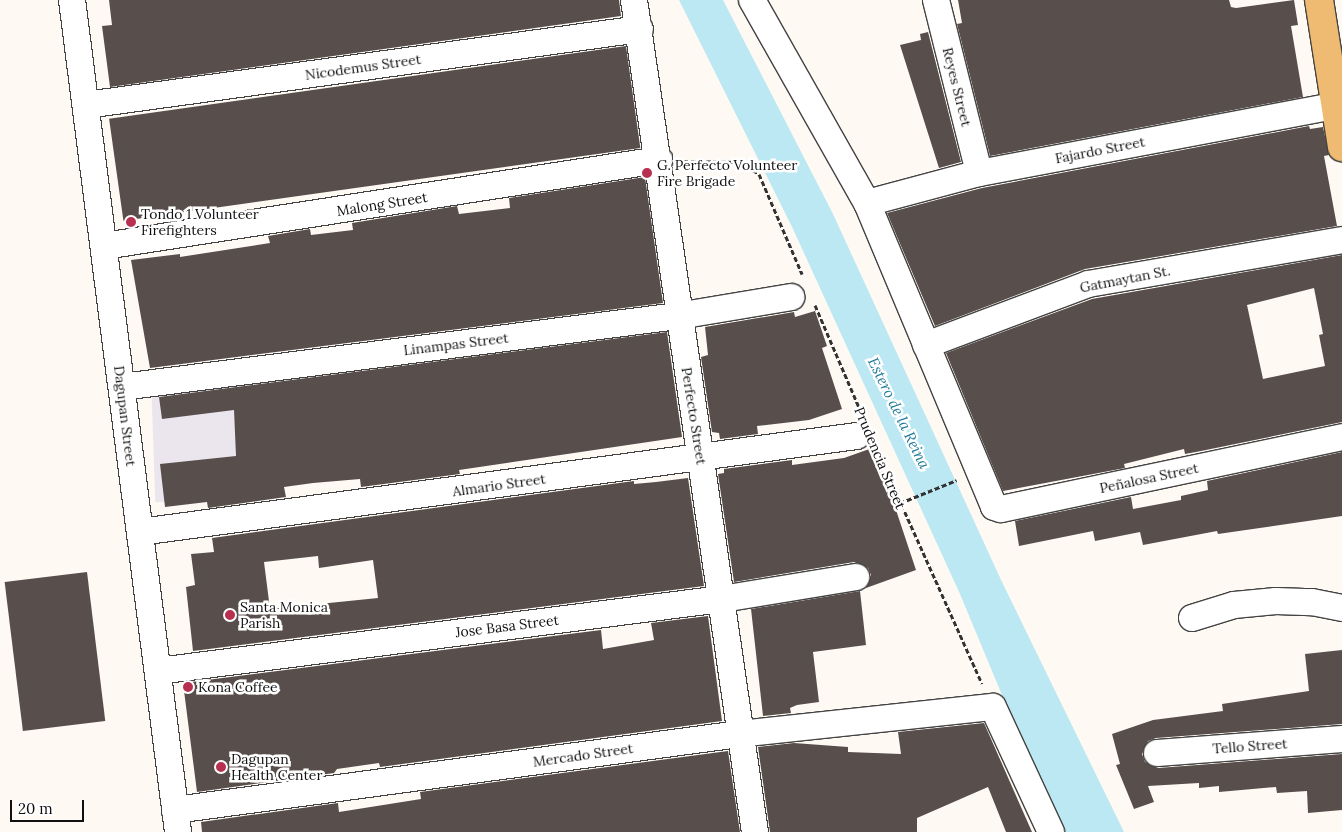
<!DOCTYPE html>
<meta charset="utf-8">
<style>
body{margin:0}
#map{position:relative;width:1342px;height:832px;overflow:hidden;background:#fefaf3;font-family:Lora,serif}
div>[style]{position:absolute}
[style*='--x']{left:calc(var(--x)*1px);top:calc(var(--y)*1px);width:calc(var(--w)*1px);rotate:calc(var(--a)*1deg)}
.industrial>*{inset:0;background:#ebe5ed;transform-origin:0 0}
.water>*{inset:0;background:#bbe8f2}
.building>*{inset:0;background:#584f4d;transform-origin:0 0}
.path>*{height:3px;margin-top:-1.5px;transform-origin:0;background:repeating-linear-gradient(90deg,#323232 0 5px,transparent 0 7.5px)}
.roads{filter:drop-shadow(1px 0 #434343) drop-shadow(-1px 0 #434343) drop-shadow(0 1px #434343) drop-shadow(0 -1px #434343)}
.minor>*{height:26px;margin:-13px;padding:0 13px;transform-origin:13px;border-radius:13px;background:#fff}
.major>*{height:28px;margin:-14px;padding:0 14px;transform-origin:14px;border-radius:14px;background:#efba72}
.dots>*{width:14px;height:14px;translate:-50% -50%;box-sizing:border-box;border:2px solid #fff;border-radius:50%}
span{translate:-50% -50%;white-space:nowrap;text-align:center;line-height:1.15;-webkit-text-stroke:5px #fff;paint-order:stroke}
.street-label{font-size:14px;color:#101010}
.poi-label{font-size:14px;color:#101010}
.left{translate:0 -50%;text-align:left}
.water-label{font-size:15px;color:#217b9a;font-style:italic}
.scale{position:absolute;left:10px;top:800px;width:74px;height:22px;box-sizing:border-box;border:2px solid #101010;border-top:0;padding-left:6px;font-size:15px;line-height:18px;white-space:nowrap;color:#101010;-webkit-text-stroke:4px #fff;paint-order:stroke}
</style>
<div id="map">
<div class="industrial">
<i style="left:248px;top:376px;width:123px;height:97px;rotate:88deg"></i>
</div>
<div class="water">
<i style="clip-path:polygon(679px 0,723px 0,833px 214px,1002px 582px,1124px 832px,1059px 832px,960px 594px,793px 229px)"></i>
</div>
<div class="building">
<i style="clip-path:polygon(109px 0,619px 0,621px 16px,110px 87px,102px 26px,112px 25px)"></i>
<i style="clip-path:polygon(958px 0,1229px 0,1231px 7px,1236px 8px,1294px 0,1298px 25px,1291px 26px,1303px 97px,990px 156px,957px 24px,962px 23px)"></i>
<i style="clip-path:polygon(928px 32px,961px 162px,939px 168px,900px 45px,921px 40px,920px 34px)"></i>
<i style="left:626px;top:46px;width:103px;height:522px;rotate:82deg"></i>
<i style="clip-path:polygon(1309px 126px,1310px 129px,1323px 127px,1329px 155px,1324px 156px,1337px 226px,1085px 269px,935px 326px,887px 213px,982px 188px)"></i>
<i style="clip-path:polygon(645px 177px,663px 303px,150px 368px,131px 260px,180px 254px,180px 257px,270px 243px,268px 236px,310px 229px,311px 235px,353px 230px,352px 223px,457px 206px,459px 214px,510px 208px,509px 198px)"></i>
<i style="clip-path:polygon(evenodd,1342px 255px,1342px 422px,1201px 451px,1185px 454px,1184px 449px,1124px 464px,1125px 468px,1003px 491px,946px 353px,1092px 299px,1342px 255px,1314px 288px,1323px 334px,1319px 335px,1325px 366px,1263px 379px,1247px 305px,1314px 288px)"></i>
<i style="clip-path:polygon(815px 311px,827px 346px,822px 348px,842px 409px,809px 420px,757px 426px,758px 434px,720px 439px,719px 433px,712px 432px,701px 357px,708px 355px,705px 327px,794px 312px,795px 317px)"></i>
<i style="clip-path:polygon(667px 332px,682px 437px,459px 470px,460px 474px,361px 487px,360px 479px,313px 483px,284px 487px,286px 497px,208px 508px,207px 502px,165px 507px,160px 464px,236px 456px,234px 410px,162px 419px,159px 397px)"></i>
<i style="clip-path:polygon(875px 447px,916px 570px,866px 588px,871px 575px,868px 568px,854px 562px,734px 582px,718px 474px,724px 473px,724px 469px,792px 460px,792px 465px,844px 458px)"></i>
<i style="clip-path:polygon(1342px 452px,1342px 516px,1218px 534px,1217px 531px,1143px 545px,1140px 532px,1095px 541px,1093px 531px,1019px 546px,1015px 521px,1131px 497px,1133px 509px,1181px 500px,1181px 496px,1208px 490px,1207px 481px)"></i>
<i style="clip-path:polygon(evenodd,688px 478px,704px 586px,193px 651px,186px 587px,195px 585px,191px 554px,214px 552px,212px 538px,634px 481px,634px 484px,656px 482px,688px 478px,318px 556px,319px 568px,373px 560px,378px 598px,270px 609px,264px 562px,318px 556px)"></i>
<i style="left:87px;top:572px;width:150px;height:83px;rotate:83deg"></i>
<i style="clip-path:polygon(860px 591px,866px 645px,813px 652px,819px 702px,797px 705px,790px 708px,791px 713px,763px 716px,751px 609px)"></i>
<i style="clip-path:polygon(708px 616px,722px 721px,380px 767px,379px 763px,337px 769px,334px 773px,197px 792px,183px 683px,601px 630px,603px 649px,654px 640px,651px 623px)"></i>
<i style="clip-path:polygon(1342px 650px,1342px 724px,1156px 738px,1148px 741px,1142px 754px,1145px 762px,1158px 768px,1342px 754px,1342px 810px,1308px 813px,1307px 791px,1277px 793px,1276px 787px,1219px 792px,1219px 786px,1199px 788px,1199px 783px,1148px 786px,1154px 802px,1134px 809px,1116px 765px,1120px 764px,1112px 734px,1153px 720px,1223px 711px,1222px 704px,1309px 691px,1305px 654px)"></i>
<i style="clip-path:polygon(984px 723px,1032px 832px,1006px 832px,988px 787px,917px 818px,917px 832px,770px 832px,758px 747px,794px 743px,848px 747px,848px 752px,901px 754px,898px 732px)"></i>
<i style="clip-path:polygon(728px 751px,740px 832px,202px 832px,201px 822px,338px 803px,339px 812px,421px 799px,420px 792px)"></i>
</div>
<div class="path">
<i style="--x:683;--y:161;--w:57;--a:1"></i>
<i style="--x:740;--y:162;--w:22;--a:32"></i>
<i style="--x:759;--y:174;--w:109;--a:66.7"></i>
<i style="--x:815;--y:305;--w:116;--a:66.7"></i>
<i style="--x:877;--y:450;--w:256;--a:65.8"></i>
<i style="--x:900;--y:503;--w:61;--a:-22"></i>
</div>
<div class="roads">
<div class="minor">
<i style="--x:72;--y:0;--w:839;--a:82.74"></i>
<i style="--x:634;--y:0;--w:841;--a:81.73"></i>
<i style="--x:752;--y:0;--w:233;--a:60.5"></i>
<i style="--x:867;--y:203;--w:329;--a:67.3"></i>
<i style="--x:994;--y:507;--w:7;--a:16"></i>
<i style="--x:1001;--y:509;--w:349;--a:-11.9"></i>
<i style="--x:936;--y:0;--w:178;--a:76"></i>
<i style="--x:86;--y:105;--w:559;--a:-7.81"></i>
<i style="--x:867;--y:203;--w:116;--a:-15"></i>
<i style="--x:979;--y:173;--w:362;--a:-10.7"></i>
<i style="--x:104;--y:246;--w:562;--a:-8.81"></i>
<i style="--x:926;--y:345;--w:173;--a:-20.6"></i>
<i style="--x:1088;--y:284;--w:258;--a:-9.8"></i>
<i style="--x:122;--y:387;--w:561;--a:-7.28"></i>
<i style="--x:678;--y:316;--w:115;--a:-9.5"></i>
<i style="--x:140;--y:532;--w:723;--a:-7.63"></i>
<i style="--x:1192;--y:618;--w:44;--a:-17.2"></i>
<i style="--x:1234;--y:605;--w:42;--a:-5.4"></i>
<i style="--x:1276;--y:601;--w:36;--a:2"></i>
<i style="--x:1312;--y:602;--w:31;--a:11"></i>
<i style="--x:158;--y:671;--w:569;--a:-7.28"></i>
<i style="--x:722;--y:599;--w:136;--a:-9.3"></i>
<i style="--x:1157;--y:753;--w:186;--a:-4.3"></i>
<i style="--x:175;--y:810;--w:569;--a:-7.67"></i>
<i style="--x:739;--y:734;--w:255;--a:-6.1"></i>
<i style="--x:993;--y:707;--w:138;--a:65.1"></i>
</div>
<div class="major">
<i style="--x:1319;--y:0;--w:149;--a:81.1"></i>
</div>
</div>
<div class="dots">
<i style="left:647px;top:173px;background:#b7304f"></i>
<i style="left:131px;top:222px;background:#b7304f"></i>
<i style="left:230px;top:615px;background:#b7304f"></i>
<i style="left:188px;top:687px;background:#b7304f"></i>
<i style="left:221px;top:767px;background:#b7304f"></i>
</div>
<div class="street-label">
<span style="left:363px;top:67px;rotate:-8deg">Nicodemus Street</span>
<span style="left:957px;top:87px;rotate:76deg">Reyes Street</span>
<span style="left:1100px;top:150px;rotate:-11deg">Fajardo Street</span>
<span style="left:382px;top:204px;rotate:-9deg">Malong Street</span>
<span style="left:1125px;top:279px;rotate:-11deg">Gatmaytan St.</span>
<span style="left:456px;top:344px;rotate:-7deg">Linampas Street</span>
<span style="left:125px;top:416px;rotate:83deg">Dagupan Street</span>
<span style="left:694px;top:416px;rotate:81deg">Perfecto Street</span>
<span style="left:880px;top:458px;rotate:67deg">Prudencia Street</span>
<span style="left:1149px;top:478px;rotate:-12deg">Peñalosa Street</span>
<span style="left:499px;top:485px;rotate:-8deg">Almario Street</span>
<span style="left:507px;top:626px;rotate:-7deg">Jose Basa Street</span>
<span style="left:1250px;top:746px;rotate:-4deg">Tello Street</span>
<span style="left:583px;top:755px;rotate:-8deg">Mercado Street</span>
</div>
<div class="poi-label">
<span class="left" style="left:657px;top:173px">G. Perfecto Volunteer<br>Fire Brigade</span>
<span class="left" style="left:141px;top:222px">Tondo 1 Volunteer<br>Firefighters</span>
<span class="left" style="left:240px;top:615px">Santa Monica<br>Parish</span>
<span class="left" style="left:198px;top:687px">Kona Coffee</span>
<span class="left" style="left:231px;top:767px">Dagupan<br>Health Center</span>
</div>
<div class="water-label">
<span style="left:899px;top:413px;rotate:64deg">Estero de la Reina</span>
</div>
<div class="scale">20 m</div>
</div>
